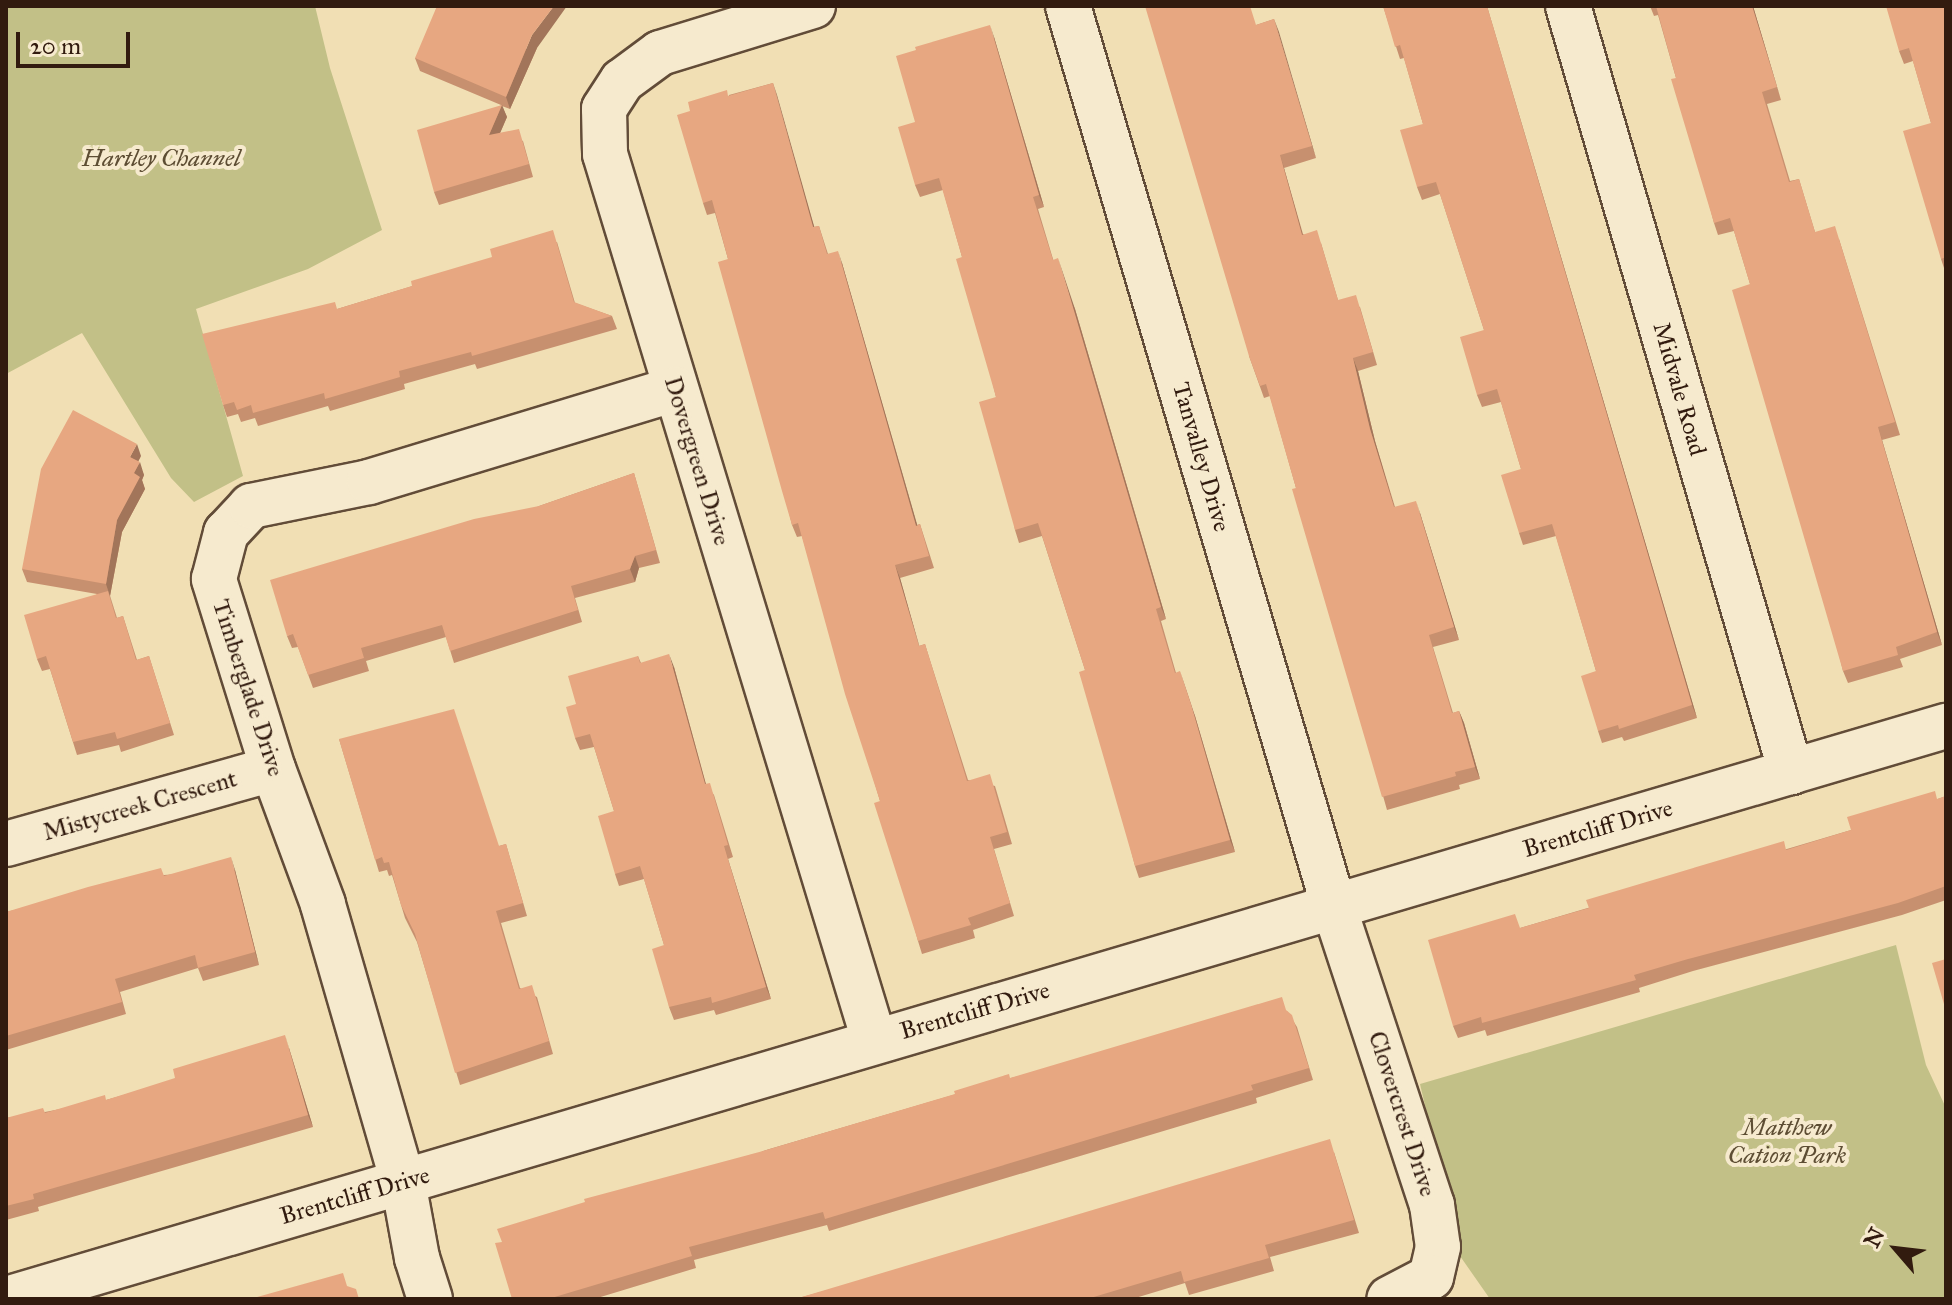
<!DOCTYPE html>
<style>
body{margin:0}
#map{position:relative;width:1952px;height:1305px;overflow:hidden;background:#f1dfb4;font-family:"IM FELL Great Primer",serif}
div>[style]{position:absolute}
[style*='--x']{left:calc(var(--x)*1px);top:calc(var(--y)*1px);width:calc(var(--w)*1px);rotate:calc(var(--a)*1deg)}
.green>*{inset:0;background:#c2c087}
.roads{filter:drop-shadow(2px 0 #624c38) drop-shadow(-2px 0 #624c38) drop-shadow(0 2px #624c38) drop-shadow(0 -2px #624c38)}
.street>*{height:44px;margin:-22px;padding:0 22px;transform-origin:22px;border-radius:22px;background:#f6eace}
.wall>*{inset:0;background:#c7906f}
.shaded-wall>*{inset:0;background:#a2755a}
.building>*{inset:0;background:#e7a781}
span{translate:-50% -50%;white-space:nowrap;text-align:center;line-height:1.15;-webkit-text-stroke:8px #f6eace;paint-order:stroke}
.park-label{font-size:24px;color:#5d4d33;font-style:italic}
.street-label{font-size:24px;color:#321b0f}
.frame{position:absolute;inset:0;border:8px solid #321b0f;pointer-events:none}
.north{position:absolute;left:1856px;top:1209px;width:80px;height:80px;-webkit-text-stroke:6px #f6eace;paint-order:stroke;rotate:298deg;font-size:22px;font-weight:700;line-height:32px;text-align:center;color:#321b0f}
.north::after{content:'';display:block;margin:auto;width:28px;height:36px;background:#321b0f;clip-path:polygon(50% 0,100% 100%,50% 72%,0 100%)}
.scale{position:absolute;left:16px;top:32px;width:114px;height:36px;box-sizing:border-box;border:4px solid #321b0f;border-top:0;padding-left:10px;font-size:24px;line-height:28px;white-space:nowrap;color:#321b0f;-webkit-text-stroke:6px #f6eace;paint-order:stroke}
</style>
<div id="map">
<div class="green">
<i style="clip-path:polygon(6px 6px,315px 6px,330px 68px,382px 230px,308px 269px,196px 309px,243px 476px,194px 502px,171px 478px,82px 333px,6px 374px)"></i>
<i style="clip-path:polygon(1896px 945px,1926px 1065px,1946px 1108px,1946px 1299px,1490px 1299px,1460px 1256px,1420px 1084px)"></i>
</div>
<div class="roads">
<div class="street">
<i style="--x:813;--y:6;--w:160;--a:162.9"></i>
<i style="--x:660;--y:53;--w:47;--a:143.6"></i>
<i style="--x:622;--y:81;--w:33;--a:123"></i>
<i style="--x:604;--y:109;--w:45;--a:88.7"></i>
<i style="--x:605;--y:154;--w:926;--a:73.11"></i>
<i style="--x:1068;--y:6;--w:939;--a:73.55"></i>
<i style="--x:1334;--y:907;--w:314;--a:71.8"></i>
<i style="--x:1432;--y:1205;--w:42;--a:81.9"></i>
<i style="--x:1438;--y:1247;--w:31;--a:103"></i>
<i style="--x:1431;--y:1277;--w:47;--a:152.4"></i>
<i style="--x:1568;--y:6;--w:798;--a:73.77"></i>
<i style="--x:6;--y:844;--w:277;--a:-15.7"></i>
<i style="--x:6;--y:1299;--w:2023;--a:-16.46"></i>
<i style="--x:430;--y:1299;--w:43;--a:-107.6"></i>
<i style="--x:417;--y:1258;--w:77;--a:-100.4"></i>
<i style="--x:403;--y:1182;--w:289;--a:-106.1"></i>
<i style="--x:323;--y:904;--w:144;--a:-110.3"></i>
<i style="--x:273;--y:769;--w:199;--a:-107.3"></i>
<i style="--x:214;--y:579;--w:48;--a:-75.4"></i>
<i style="--x:226;--y:533;--w:37;--a:-47"></i>
<i style="--x:251;--y:506;--w:120;--a:-11.5"></i>
<i style="--x:369;--y:482;--w:320;--a:-16.9"></i>
</div>
</div>
<div class="wall">
<i style="clip-path:polygon(1383px 6px,1487px 6px,1697px 718px,1624px 741px,1622px 737px,1602px 743px,1598px 731px,1596px 671px,1556px 536px,1523px 545px,1519px 533px,1521px 469px,1501px 402px,1482px 407px,1477px 395px,1484px 330px,1440px 194px,1422px 200px,1417px 187px,1423px 124px,1404px 58px,1400px 59px)"></i>
<i style="clip-path:polygon(1650px 6px,1753px 6px,1781px 100px,1767px 104px,1790px 181px,1799px 179px,1815px 232px,1839px 239px,1900px 435px,1882px 440px,1942px 645px,1900px 659px,1903px 667px,1848px 683px,1843px 671px,1750px 284px,1734px 231px,1718px 235px,1714px 223px,1676px 78px,1658px 15px,1654px 16px)"></i>
<i style="clip-path:polygon(1946px 6px,1946px 271px,1945px 271px,1941px 259px,1931px 123px,1913px 61px,1904px 64px,1899px 51px)"></i>
<i style="clip-path:polygon(1274px 19px,1316px 158px,1284px 168px,1303px 234px,1321px 243px,1338px 300px,1360px 307px,1377px 365px,1358px 371px,1375px 441px,1395px 507px,1420px 513px,1459px 640px,1433px 647px,1453px 713px,1459px 711px,1464px 723px,1480px 779px,1459px 785px,1460px 789px,1387px 810px,1270px 396px,1264px 398px,1249px 356px,1256px 25px)"></i>
<i style="clip-path:polygon(994px 37px,1044px 207px,1038px 209px,1053px 259px,1075px 309px,1166px 619px,1161px 621px,1176px 673px,1195px 716px,1235px 852px,1139px 878px,1135px 866px,1085px 670px,1042px 536px,1019px 543px,1015px 530px,996px 397px,962px 257px,943px 190px,920px 197px,915px 185px,915px 122px)"></i>
<i style="clip-path:polygon(537px 48px,510px 109px,502px 106px,507px 117px,500px 133px,523px 141px,533px 177px,439px 205px,434px 192px,501px 105px,420px 71px,415px 58px)"></i>
<i style="clip-path:polygon(773px 83px,814px 227px,819px 226px,828px 254px,842px 263px,917px 525px,920px 524px,934px 568px,900px 578px,919px 646px,925px 644px,929px 657px,968px 780px,995px 786px,1012px 844px,994px 849px,1014px 916px,973px 930px,975px 938px,922px 954px,918px 941px,880px 801px,802px 536px,797px 537px,792px 525px,728px 259px,715px 213px,707px 215px,703px 203px,729px 95px)"></i>
<i style="clip-path:polygon(557px 242px,575px 303px,612px 316px,617px 329px,477px 369px,475px 364px,404px 384px,405px 389px,330px 411px,328px 406px,258px 426px,255px 418px,241px 422px,238px 414px,227px 417px,223px 405px,337px 309px)"></i>
<i style="clip-path:polygon(141px 456px,138px 462px,144px 475px,142px 480px,145px 489px,122px 532px,110px 596px,117px 618px,123px 616px,137px 660px,149px 656px,174px 735px,121px 752px,119px 745px,77px 755px,50px 669px,42px 671px,37px 659px,97px 594px,27px 582px,22px 569px)"></i>
<i style="clip-path:polygon(634px 473px,660px 563px,639px 568px,635px 582px,575px 598px,582px 622px,454px 663px,446px 637px,366px 661px,369px 671px,313px 688px,298px 647px,292px 648px,287px 636px,539px 506px)"></i>
<i style="clip-path:polygon(638px 656px,641px 663px,674px 667px,706px 784px,714px 795px,733px 857px,728px 859px,771px 999px,716px 1015px,714px 1010px,674px 1020px,669px 1007px,664px 945px,644px 879px,619px 886px,615px 874px,614px 811px,594px 747px,580px 750px,575px 738px,576px 704px)"></i>
<i style="clip-path:polygon(339px 739px,499px 846px,506px 844px,527px 916px,501px 923px,520px 988px,537px 997px,553px 1054px,460px 1085px,417px 942px,405px 918px,392px 875px,389px 876px,387px 870px,379px 872px)"></i>
<i style="clip-path:polygon(1946px 796px,1946px 900px,1902px 915px,1693px 971px,1639px 988px,1640px 992px,1487px 1036px,1485px 1030px,1458px 1038px,1453px 1026px,1520px 928px,1851px 830px)"></i>
<i style="clip-path:polygon(235px 870px,259px 965px,203px 981px,198px 968px,120px 992px,126px 1014px,6px 1050px,6px 912px,164px 875px)"></i>
<i style="clip-path:polygon(1287px 1011px,1297px 1027px,1313px 1080px,1256px 1098px,1257px 1103px,829px 1231px,827px 1225px,694px 1260px,696px 1268px,594px 1299px,512px 1299px,763px 1151px,1011px 1078px)"></i>
<i style="clip-path:polygon(289px 1048px,313px 1127px,38px 1207px,39px 1211px,6px 1220px,6px 1118px,45px 1112px,106px 1100px)"></i>
<i style="clip-path:polygon(1334px 1152px,1359px 1233px,1270px 1257px,1274px 1271px,1189px 1295px,1185px 1283px,1132px 1299px,795px 1299px)"></i>
</div>
<div class="shaded-wall">
<i style="clip-path:polygon(554px 6px,567px 6px,537px 48px,510px 109px,506px 97px,532px 35px)"></i>
<i style="clip-path:polygon(1487px 6px,1697px 718px,1692px 705px)"></i>
<i style="clip-path:polygon(1752px 6px,1753px 6px,1781px 100px,1777px 87px)"></i>
<i style="clip-path:polygon(1274px 19px,1279px 32px,1316px 158px,1312px 146px)"></i>
<i style="clip-path:polygon(990px 25px,994px 37px,1044px 207px,1039px 195px)"></i>
<i style="clip-path:polygon(773px 83px,777px 95px,818px 240px,813px 227px)"></i>
<i style="clip-path:polygon(502px 105px,507px 117px,494px 147px,489px 135px)"></i>
<i style="clip-path:polygon(1280px 155px,1284px 168px,1306px 247px,1302px 235px)"></i>
<i style="clip-path:polygon(838px 251px,842px 263px,921px 538px,916px 526px)"></i>
<i style="clip-path:polygon(1058px 258px,1075px 309px,1166px 619px,1161px 607px)"></i>
<i style="clip-path:polygon(1353px 358px,1358px 371px,1375px 441px,1398px 520px,1370px 429px)"></i>
<i style="clip-path:polygon(1878px 427px,1882px 440px,1942px 645px,1937px 632px)"></i>
<i style="clip-path:polygon(137px 444px,141px 456px,134px 469px,130px 457px)"></i>
<i style="clip-path:polygon(140px 462px,144px 475px,142px 480px,145px 489px,122px 532px,110px 596px,121px 630px,106px 584px,117px 520px,134px 473px)"></i>
<i style="clip-path:polygon(1416px 501px,1420px 513px,1459px 640px,1454px 627px)"></i>
<i style="clip-path:polygon(635px 556px,639px 568px,635px 582px,630px 569px)"></i>
<i style="clip-path:polygon(895px 565px,900px 578px,923px 659px,919px 646px)"></i>
<i style="clip-path:polygon(669px 654px,674px 667px,709px 796px,705px 784px)"></i>
<i style="clip-path:polygon(1180px 671px,1195px 716px,1235px 852px,1230px 840px)"></i>
<i style="clip-path:polygon(1459px 711px,1464px 723px,1480px 779px,1475px 767px)"></i>
<i style="clip-path:polygon(724px 846px,728px 859px,771px 999px,766px 987px)"></i>
<i style="clip-path:polygon(231px 857px,235px 870px,259px 965px,255px 952px)"></i>
<i style="clip-path:polygon(285px 1035px,289px 1048px,313px 1127px,308px 1115px)"></i>
</div>
<div class="building">
<i style="clip-path:polygon(437px 6px,554px 6px,532px 35px,506px 97px,415px 58px)"></i>
<i style="clip-path:polygon(1145px 6px,1250px 6px,1256px 25px,1274px 19px,1312px 146px,1280px 155px,1302px 235px,1317px 230px,1338px 300px,1356px 295px,1373px 352px,1353px 358px,1370px 429px,1394px 507px,1416px 501px,1454px 627px,1429px 635px,1452px 713px,1459px 711px,1475px 767px,1455px 772px,1456px 776px,1382px 797px,1292px 489px,1296px 488px,1266px 384px,1260px 386px,1249px 356px)"></i>
<i style="clip-path:polygon(1383px 6px,1487px 6px,1692px 705px,1619px 729px,1618px 725px,1598px 731px,1581px 676px,1596px 671px,1552px 524px,1519px 533px,1501px 475px,1521px 469px,1497px 389px,1477px 395px,1460px 337px,1484px 330px,1436px 182px,1417px 187px,1400px 130px,1423px 124px,1400px 45px,1395px 47px)"></i>
<i style="clip-path:polygon(1656px 6px,1752px 6px,1777px 87px,1762px 92px,1789px 182px,1799px 179px,1815px 232px,1835px 226px,1895px 422px,1878px 427px,1937px 632px,1896px 647px,1898px 655px,1843px 671px,1732px 290px,1750px 284px,1730px 218px,1714px 223px,1671px 79px,1676px 78px)"></i>
<i style="clip-path:polygon(1886px 6px,1946px 6px,1946px 257px,1941px 259px,1903px 131px,1931px 123px,1909px 48px,1899px 51px)"></i>
<i style="clip-path:polygon(990px 25px,1039px 195px,1033px 197px,1053px 260px,1058px 258px,1070px 297px,1161px 607px,1156px 609px,1175px 673px,1180px 671px,1191px 704px,1230px 840px,1135px 866px,1079px 672px,1085px 670px,1038px 523px,1015px 530px,979px 402px,996px 397px,956px 259px,962px 257px,939px 178px,915px 185px,898px 127px,915px 122px,896px 56px,916px 50px,915px 47px)"></i>
<i style="clip-path:polygon(773px 83px,813px 227px,819px 226px,827px 254px,838px 251px,916px 526px,920px 524px,929px 556px,895px 565px,919px 646px,925px 644px,967px 781px,990px 774px,1007px 832px,990px 837px,1010px 903px,968px 918px,971px 925px,918px 941px,874px 803px,880px 801px,845px 694px,798px 523px,792px 525px,782px 491px,718px 262px,728px 259px,712px 200px,703px 203px,677px 115px,690px 111px,688px 102px,727px 90px,728px 96px)"></i>
<i style="clip-path:polygon(502px 105px,489px 135px,519px 129px,529px 164px,434px 192px,417px 130px)"></i>
<i style="clip-path:polygon(553px 230px,574px 302px,612px 316px,472px 356px,471px 352px,399px 371px,400px 377px,325px 399px,324px 393px,253px 413px,251px 405px,237px 410px,234px 402px,223px 405px,202px 334px,335px 302px,337px 309px,412px 286px,411px 281px,492px 257px,490px 249px)"></i>
<i style="clip-path:polygon(73px 410px,137px 444px,130px 457px,140px 462px,134px 473px,140px 477px,117px 520px,106px 584px,22px 569px,41px 469px)"></i>
<i style="clip-path:polygon(634px 473px,656px 550px,635px 556px,630px 569px,571px 586px,578px 610px,450px 651px,442px 625px,361px 648px,364px 658px,308px 675px,293px 634px,287px 636px,270px 580px,474px 519px,539px 506px)"></i>
<i style="clip-path:polygon(108px 591px,116px 618px,123px 616px,136px 660px,149px 656px,170px 723px,117px 739px,115px 732px,73px 742px,46px 656px,37px 659px,24px 615px)"></i>
<i style="clip-path:polygon(669px 654px,705px 784px,710px 783px,728px 845px,724px 846px,766px 987px,712px 1003px,711px 997px,669px 1007px,652px 949px,664px 945px,640px 866px,615px 874px,598px 816px,614px 811px,590px 734px,575px 738px,566px 707px,576px 704px,568px 676px,638px 656px,640px 663px)"></i>
<i style="clip-path:polygon(454px 709px,499px 846px,506px 844px,523px 903px,496px 911px,519px 989px,532px 985px,549px 1041px,455px 1073px,415px 934px,401px 905px,389px 862px,384px 863px,382px 857px,375px 860px,339px 739px)"></i>
<i style="clip-path:polygon(1935px 791px,1937px 799px,1946px 796px,1946px 886px,1898px 903px,1688px 959px,1634px 975px,1636px 980px,1482px 1023px,1481px 1017px,1453px 1026px,1428px 940px,1515px 914px,1520px 928px,1589px 908px,1586px 900px,1784px 841px,1786px 850px,1851px 830px,1847px 817px)"></i>
<i style="clip-path:polygon(231px 857px,255px 952px,198px 968px,195px 955px,115px 979px,122px 1002px,6px 1036px,6px 912px,88px 887px,161px 868px,164px 876px)"></i>
<i style="clip-path:polygon(1946px 959px,1946px 1011px,1932px 963px)"></i>
<i style="clip-path:polygon(1282px 997px,1286px 1010px,1292px 1015px,1309px 1068px,1251px 1085px,1253px 1090px,825px 1219px,823px 1212px,689px 1247px,692px 1256px,548px 1299px,512px 1299px,495px 1243px,502px 1242px,497px 1229px,585px 1202px,584px 1199px,763px 1151px,955px 1094px,954px 1091px,1009px 1074px,1010px 1078px)"></i>
<i style="clip-path:polygon(285px 1035px,308px 1115px,33px 1194px,34px 1199px,6px 1206px,6px 1118px,43px 1108px,45px 1113px,105px 1095px,106px 1100px,175px 1078px,173px 1069px)"></i>
<i style="clip-path:polygon(1330px 1139px,1354px 1220px,1265px 1245px,1269px 1258px,1184px 1282px,1181px 1271px,1087px 1299px,795px 1299px)"></i>
<i style="clip-path:polygon(343px 1273px,347px 1286px,356px 1289px,359px 1299px,250px 1299px)"></i>
</div>
<div class="park-label">
<span style="left:161px;top:159px">Hartley Channel</span>
<span style="left:1787px;top:1142px">Matthew<br>Cation Park</span>
</div>
<div class="street-label">
<span style="left:1679px;top:389px;rotate:74deg">Midvale Road</span>
<span style="left:1201px;top:457px;rotate:74deg">Tanvalley Drive</span>
<span style="left:697px;top:461px;rotate:73deg">Dovergreen Drive</span>
<span style="left:248px;top:688px;rotate:72deg">Timberglade Drive</span>
<span style="left:140px;top:806px;rotate:-16deg">Mistycreek Crescent</span>
<span style="left:1598px;top:829px;rotate:-16deg">Brentcliff Drive</span>
<span style="left:975px;top:1011px;rotate:-16deg">Brentcliff Drive</span>
<span style="left:1402px;top:1114px;rotate:72deg">Clovercrest Drive</span>
<span style="left:355px;top:1196px;rotate:-16deg">Brentcliff Drive</span>
</div>
<div class="frame"></div>
<div class="north">N</div>
<div class="scale">20 m</div>
</div>
